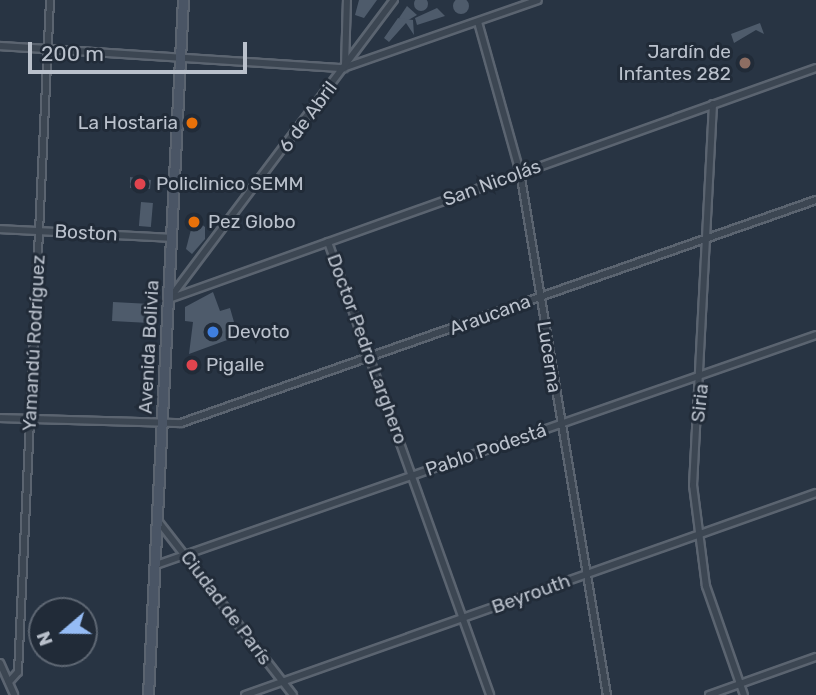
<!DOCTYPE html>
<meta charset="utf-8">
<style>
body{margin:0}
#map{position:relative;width:816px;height:695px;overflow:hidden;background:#283443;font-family:Rubik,sans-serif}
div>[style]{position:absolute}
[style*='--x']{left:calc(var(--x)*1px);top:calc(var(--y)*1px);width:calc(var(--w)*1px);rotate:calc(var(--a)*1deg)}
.building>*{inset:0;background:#4e5b6b;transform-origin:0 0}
.round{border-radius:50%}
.roads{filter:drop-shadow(2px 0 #5b6470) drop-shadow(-2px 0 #5b6470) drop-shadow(0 2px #5b6470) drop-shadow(0 -2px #5b6470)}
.street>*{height:6px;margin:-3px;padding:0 3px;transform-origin:3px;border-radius:3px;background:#3c4652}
.secondary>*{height:9px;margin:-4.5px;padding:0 4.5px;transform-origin:4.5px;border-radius:4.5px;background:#4a5565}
.dots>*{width:19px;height:19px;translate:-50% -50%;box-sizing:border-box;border:4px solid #212b38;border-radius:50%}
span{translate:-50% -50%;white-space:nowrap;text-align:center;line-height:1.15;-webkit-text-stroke:6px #212b38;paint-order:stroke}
.poi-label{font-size:19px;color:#bac1cc}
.right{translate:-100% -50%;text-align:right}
.left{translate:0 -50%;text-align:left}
.street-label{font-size:19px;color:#bac1cc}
.north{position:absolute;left:28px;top:597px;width:70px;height:70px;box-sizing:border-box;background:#212b38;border:2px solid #5e6773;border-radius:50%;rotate:250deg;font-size:19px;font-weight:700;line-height:28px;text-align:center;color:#bac1cc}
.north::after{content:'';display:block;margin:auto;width:24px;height:32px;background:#95bcf5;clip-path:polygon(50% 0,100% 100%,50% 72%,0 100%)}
.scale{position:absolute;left:28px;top:42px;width:219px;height:32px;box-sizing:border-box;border:4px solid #bac1cc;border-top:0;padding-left:9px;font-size:21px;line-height:24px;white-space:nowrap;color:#bac1cc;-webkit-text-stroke:5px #212b38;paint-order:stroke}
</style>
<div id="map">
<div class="building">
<i class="round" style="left:414px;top:-3px;width:14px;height:14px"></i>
<i class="round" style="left:453px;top:-2px;width:16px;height:16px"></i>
<i style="clip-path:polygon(359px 0,377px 0,364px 18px,355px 15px)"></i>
<i style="clip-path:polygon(407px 6px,417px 15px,405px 22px,399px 18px)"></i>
<i style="clip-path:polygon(437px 8px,445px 16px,417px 25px,415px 18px)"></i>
<i style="clip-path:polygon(398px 18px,413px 20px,414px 35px,406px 23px,389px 42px,384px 38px)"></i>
<i style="clip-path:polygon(760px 23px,764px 34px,756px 30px,734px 43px,731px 34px)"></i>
<i style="clip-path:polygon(130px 177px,151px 180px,150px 189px,130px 188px)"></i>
<i style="left:141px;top:202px;width:12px;height:24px;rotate:5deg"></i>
<i style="clip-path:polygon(194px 218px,205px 227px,205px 239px,192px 254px,186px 249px)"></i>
<i style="clip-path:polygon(213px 292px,220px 311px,230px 308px,238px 336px,189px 354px,193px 322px,185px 321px,185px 307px)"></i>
<i style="left:113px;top:302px;width:33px;height:19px;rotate:3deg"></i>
</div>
<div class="roads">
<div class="street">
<i style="--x:478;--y:22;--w:156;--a:74.4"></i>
<i style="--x:520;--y:172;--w:530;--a:80.56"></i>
<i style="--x:0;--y:46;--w:345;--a:3.7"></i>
<i style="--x:345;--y:66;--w:66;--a:-88.3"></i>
<i style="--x:346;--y:67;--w:203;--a:-19.2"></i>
<i style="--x:713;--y:104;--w:382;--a:93"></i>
<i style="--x:693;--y:485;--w:102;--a:82.7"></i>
<i style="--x:706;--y:586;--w:115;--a:70.8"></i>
<i style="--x:0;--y:229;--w:171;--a:3"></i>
<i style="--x:328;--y:242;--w:481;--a:70.3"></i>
<i style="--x:170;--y:298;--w:373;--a:-53.1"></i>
<i style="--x:169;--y:299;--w:687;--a:-19.65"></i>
<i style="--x:0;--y:418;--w:181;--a:1.6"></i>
<i style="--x:181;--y:423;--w:673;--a:-19.35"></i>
<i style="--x:158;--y:521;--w:220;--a:52.2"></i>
<i style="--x:156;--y:565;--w:699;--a:-19.21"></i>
<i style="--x:0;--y:663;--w:35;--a:66"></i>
<i style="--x:9;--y:682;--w:13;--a:-48"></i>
<i style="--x:18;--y:672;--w:673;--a:-87.27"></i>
<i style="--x:245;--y:695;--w:606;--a:-19.48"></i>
<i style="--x:709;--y:695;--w:114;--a:-19.6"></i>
</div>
<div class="secondary">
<i style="--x:148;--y:695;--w:696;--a:-87.12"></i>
</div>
</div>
<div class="dots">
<i style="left:745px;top:63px;background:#8d6e63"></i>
<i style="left:192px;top:123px;background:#e8710a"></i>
<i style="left:140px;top:184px;background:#e0444e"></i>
<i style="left:194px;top:222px;background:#e8710a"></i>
<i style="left:213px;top:332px;background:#3f7fe0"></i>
<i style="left:192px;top:365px;background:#e0444e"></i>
</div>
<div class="poi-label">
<span class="right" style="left:731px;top:63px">Jardín de<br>Infantes 282</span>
<span class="right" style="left:178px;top:123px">La Hostaria</span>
<span class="left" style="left:156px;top:184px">Policlinico SEMM</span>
<span class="left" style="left:208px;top:222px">Pez Globo</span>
<span class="left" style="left:227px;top:332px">Devoto</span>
<span class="left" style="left:206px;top:365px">Pigalle</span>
</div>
<div class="street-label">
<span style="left:308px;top:117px;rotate:-53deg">6 de Abril</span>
<span style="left:492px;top:183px;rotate:-20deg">San Nicolás</span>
<span style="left:86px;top:233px;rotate:3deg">Boston</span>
<span style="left:490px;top:315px;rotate:-20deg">Araucana</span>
<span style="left:34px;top:343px;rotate:-87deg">Yamandú Rodríguez</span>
<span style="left:149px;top:347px;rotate:-87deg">Avenida Bolivia</span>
<span style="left:367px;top:349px;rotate:70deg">Doctor Pedro Larghero</span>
<span style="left:549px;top:357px;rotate:81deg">Lucerna</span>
<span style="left:700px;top:403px;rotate:-84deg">Siria</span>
<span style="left:486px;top:450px;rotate:-19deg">Pablo Podestá</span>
<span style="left:531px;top:594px;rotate:-20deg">Beyrouth</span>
<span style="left:226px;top:608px;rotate:53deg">Ciudad de París</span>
</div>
<div class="north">N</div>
<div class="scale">200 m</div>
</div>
